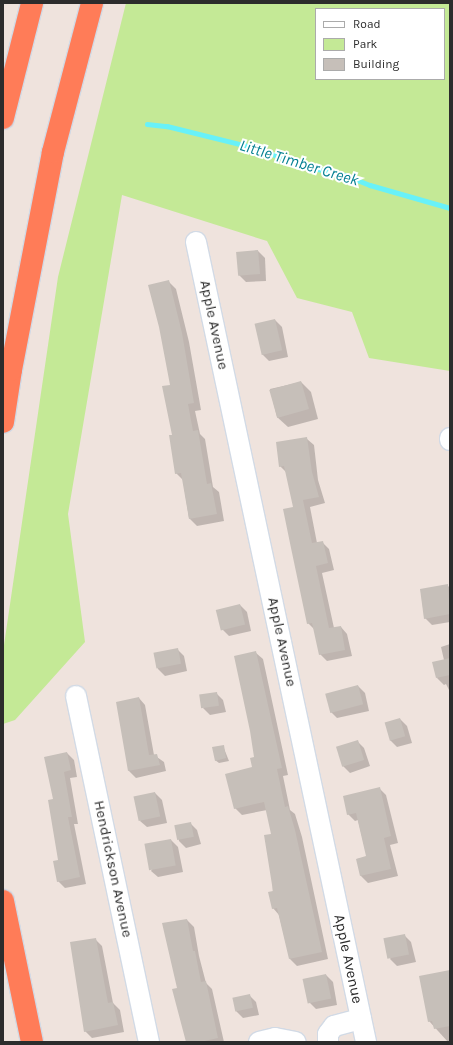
<!DOCTYPE html>
<style>
body{margin:0}
#map{position:relative;width:453px;height:1045px;overflow:hidden;background:#efe3dd;font-family:Karla,sans-serif}
div>[style]{position:absolute}
[style*='--x']{left:calc(var(--x)*1px);top:calc(var(--y)*1px);width:calc(var(--w)*1px);rotate:calc(var(--a)*1deg)}
.green>*{inset:0;background:#c4e996}
.shadow>*{inset:0;background:#0003}
.stream>*{height:4.5px;margin:-2.25px;padding:0 2.25px;transform-origin:2.25px;border-radius:2.25px;background:#68f1f8}
.building>*{inset:0;background:#c6bfb9;transform-origin:0 0}
.roads{filter:drop-shadow(1px 0 #d2dae5) drop-shadow(-1px 0 #d2dae5) drop-shadow(0 1px #d2dae5) drop-shadow(0 -1px #d2dae5)}
.minor>*{height:20px;margin:-10px;padding:0 10px;transform-origin:10px;border-radius:10px;background:#fff}
.highway>*{height:22px;margin:-11px;padding:0 11px;transform-origin:11px;border-radius:11px;background:#ff7c58}
span{translate:-50% -50%;white-space:nowrap;text-align:center;line-height:1.15;-webkit-text-stroke:4px #fff;paint-order:stroke}
.street-label{font-size:15px;color:#2c2c2c}
.water-label{font-size:16px;color:#058092;font-style:italic}
.frame{position:absolute;inset:0;border:4px solid #2c2c2c;pointer-events:none}
.legend{position:absolute;left:315px;top:8px;width:130px;height:72px;box-sizing:border-box;background:#fff;border:1px solid #ababab;margin:0;padding:5px 7px;list-style:none;font-size:12px;color:#2c2c2c}
.legend li{display:flex;align-items:center;gap:8px;height:20px}
.legend b{width:20px;border:1px solid #ababab}
</style>
<div id="map">
<div class="green">
<i style="clip-path:polygon(evenodd,126px 3px,450px 3px,450px 371px,369px 358px,352px 312px,297px 298px,267px 241px,122px 195px,68px 514px,85px 642px,15px 720px,3px 724px,3px 652px,58px 277px,126px 3px,316px 9px,444px 9px,444px 79px,316px 79px,316px 9px)"></i>
</div>
<div class="shadow">
<i style="clip-path:polygon(258px 251px,265px 258px,266px 281px,246px 282px,239px 275px)"></i>
<i style="clip-path:polygon(168px 281px,176px 289px,189px 342px,201px 410px,195px 411px,200px 434px,205px 439px,213px 487px,219px 492px,224px 521px,197px 526px,189px 518px,183px 480px,176px 473px)"></i>
<i style="clip-path:polygon(275px 320px,282px 327px,288px 357px,269px 361px,262px 354px)"></i>
<i style="clip-path:polygon(301px 382px,311px 392px,318px 419px,288px 427px,277px 417px,270px 389px)"></i>
<i style="clip-path:polygon(307px 439px,314px 445px,318px 480px,325px 503px,310px 507px,317px 543px,322px 542px,329px 549px,334px 570px,322px 573px,334px 628px,341px 627px,347px 634px,352px 656px,327px 661px,320px 654px,315px 630px,308px 623px,295px 508px,286px 472px,280px 466px)"></i>
<i style="clip-path:polygon(447px 585px,450px 588px,450px 622px,432px 625px,425px 618px)"></i>
<i style="clip-path:polygon(240px 605px,247px 612px,251px 631px,229px 636px,222px 629px)"></i>
<i style="clip-path:polygon(450px 644px,450px 692px,446px 684px,444px 685px,437px 678px,444px 660px,441px 647px)"></i>
<i style="clip-path:polygon(177px 649px,184px 656px,187px 671px,165px 676px,158px 669px,155px 654px)"></i>
<i style="clip-path:polygon(256px 653px,263px 659px,288px 775px,283px 776px,290px 810px,295px 814px,302px 837px,328px 959px,297px 966px,290px 959px,279px 915px,273px 908px,272px 834px,267px 810px,242px 815px,235px 808px,253px 768px,255px 758px)"></i>
<i style="clip-path:polygon(358px 686px,365px 693px,369px 711px,337px 718px,330px 711px)"></i>
<i style="clip-path:polygon(216px 693px,223px 700px,226px 712px,210px 715px,203px 708px)"></i>
<i style="clip-path:polygon(139px 698px,145px 705px,154px 755px,164px 762px,166px 771px,136px 778px,129px 771px,117px 703px)"></i>
<i style="clip-path:polygon(400px 719px,407px 726px,412px 743px,397px 747px,390px 740px)"></i>
<i style="clip-path:polygon(357px 741px,364px 748px,370px 766px,350px 773px,343px 766px)"></i>
<i style="clip-path:polygon(223px 746px,229px 761px,219px 763px,215px 760px)"></i>
<i style="clip-path:polygon(67px 753px,74px 760px,77px 777px,70px 778px,78px 824px,74px 824px,86px 884px,65px 888px,58px 881px,59px 861px,54px 800px)"></i>
<i style="clip-path:polygon(379px 788px,386px 795px,398px 843px,390px 845px,398px 876px,368px 883px,361px 876px,357px 859px,367px 857px,358px 820px,355px 821px,348px 814px)"></i>
<i style="clip-path:polygon(155px 793px,162px 800px,167px 823px,147px 827px,140px 821px)"></i>
<i style="clip-path:polygon(190px 823px,197px 830px,201px 844px,186px 848px,179px 841px,176px 827px)"></i>
<i style="clip-path:polygon(171px 840px,178px 847px,183px 872px,158px 877px,151px 871px)"></i>
<i style="clip-path:polygon(187px 920px,194px 927px,199px 956px,206px 983px,212px 989px,224px 1042px,187px 1042px,178px 989px)"></i>
<i style="clip-path:polygon(404px 935px,411px 942px,416px 962px,397px 966px,390px 959px)"></i>
<i style="clip-path:polygon(95px 939px,102px 946px,113px 1003px,120px 1010px,124px 1032px,92px 1038px,85px 1031px)"></i>
<i style="clip-path:polygon(450px 971px,450px 1042px,448px 1042px,429px 1021px)"></i>
<i style="clip-path:polygon(326px 975px,333px 982px,337px 1005px,316px 1009px,309px 1002px)"></i>
<i style="clip-path:polygon(249px 995px,256px 1002px,259px 1015px,243px 1018px,236px 1011px)"></i>
</div>
<div class="stream">
<i style="--x:147;--y:124;--w:20;--a:6"></i>
<i style="--x:167;--y:126;--w:92;--a:13.9"></i>
<i style="--x:256;--y:148;--w:51;--a:20.6"></i>
<i style="--x:304;--y:166;--w:42;--a:12.4"></i>
<i style="--x:345;--y:175;--w:27;--a:22"></i>
<i style="--x:370;--y:185;--w:83;--a:16"></i>
</div>
<div class="building">
<i style="left:258px;top:250px;width:24px;height:22px;rotate:85deg"></i>
<i style="clip-path:polygon(169px 280px,182px 333px,194px 403px,188px 404px,193px 431px,198px 430px,207px 484px,211px 483px,217px 514px,189px 519px,181px 473px,175px 474px,169px 435px,172px 435px,162px 386px,170px 385px,159px 327px,148px 285px)"></i>
<i style="left:275px;top:319px;width:32px;height:21px;rotate:77deg"></i>
<i style="left:301px;top:381px;width:29px;height:33px;rotate:74deg"></i>
<i style="clip-path:polygon(307px 437px,312px 472px,319px 497px,303px 500px,312px 543px,323px 541px,328px 563px,316px 566px,329px 628px,341px 626px,345px 650px,319px 655px,312px 623px,307px 624px,291px 548px,283px 509px,293px 507px,284px 466px,279px 467px,276px 442px)"></i>
<i style="clip-path:polygon(448px 584px,450px 614px,424px 619px,420px 589px)"></i>
<i style="left:240px;top:604px;width:21px;height:25px;rotate:76deg"></i>
<i style="left:178px;top:648px;width:16px;height:25px;rotate:79deg"></i>
<i style="clip-path:polygon(256px 651px,282px 768px,277px 769px,285px 807px,288px 806px,295px 830px,322px 952px,289px 959px,277px 908px,272px 909px,268px 892px,273px 891px,264px 835px,271px 834px,264px 802px,234px 809px,225px 774px,252px 767px,250px 758px,254px 757px,250px 731px,234px 656px)"></i>
<i style="clip-path:polygon(450px 658px,450px 675px,436px 678px,432px 662px)"></i>
<i style="left:358px;top:685px;width:20px;height:34px;rotate:75deg"></i>
<i style="left:217px;top:692px;width:14px;height:18px;rotate:82deg"></i>
<i style="clip-path:polygon(139px 697px,149px 755px,157px 754px,160px 765px,128px 771px,116px 702px)"></i>
<i style="left:400px;top:718px;width:19px;height:16px;rotate:74deg"></i>
<i style="left:358px;top:740px;width:21px;height:23px;rotate:73deg"></i>
<i style="clip-path:polygon(224px 745px,226px 758px,215px 761px,212px 747px)"></i>
<i style="clip-path:polygon(67px 752px,71px 770px,64px 772px,72px 817px,68px 817px,80px 877px,57px 882px,53px 861px,58px 860px,48px 800px,53px 799px,44px 757px)"></i>
<i style="clip-path:polygon(380px 787px,391px 836px,384px 838px,391px 869px,360px 876px,356px 859px,366px 856px,356px 813px,347px 815px,343px 796px)"></i>
<i style="left:155px;top:792px;width:25px;height:22px;rotate:78deg"></i>
<i style="left:191px;top:822px;width:15px;height:17px;rotate:79deg"></i>
<i style="left:171px;top:839px;width:27px;height:27px;rotate:80deg"></i>
<i style="clip-path:polygon(187px 919px,193px 951px,195px 951px,201px 982px,206px 981px,218px 1038px,200px 1042px,186px 1042px,172px 989px,177px 988px,162px 923px)"></i>
<i style="left:405px;top:934px;width:21px;height:22px;rotate:79deg"></i>
<i style="clip-path:polygon(96px 938px,108px 1003px,113px 1002px,118px 1025px,84px 1032px,70px 942px)"></i>
<i style="clip-path:polygon(450px 970px,450px 1026px,434px 1029px,432px 1021px,428px 1022px,419px 976px)"></i>
<i style="left:326px;top:974px;width:25px;height:24px;rotate:78deg"></i>
<i style="left:250px;top:994px;width:14px;height:18px;rotate:78deg"></i>
</div>
<div class="roads">
<div class="minor">
<i style="--x:196;--y:242;--w:818;--a:78"></i>
<i style="--x:450;--y:438;--w:2;--a:90"></i>
<i style="--x:76;--y:696;--w:354;--a:78.1"></i>
<i style="--x:259;--y:1042;--w:16;--a:-14"></i>
<i style="--x:275;--y:1038;--w:21;--a:11"></i>
<i style="--x:328;--y:1042;--w:8;--a:-90"></i>
<i style="--x:328;--y:1034;--w:10;--a:-53"></i>
<i style="--x:334;--y:1026;--w:28;--a:-15"></i>
</div>
<div class="highway">
<i style="--x:3;--y:118;--w:119;--a:-75.8"></i>
<i style="--x:3;--y:422;--w:53;--a:-81.3"></i>
<i style="--x:11;--y:370;--w:222;--a:-79.1"></i>
<i style="--x:53;--y:152;--w:154;--a:-75.3"></i>
<i style="--x:3;--y:901;--w:144;--a:78.4"></i>
</div>
</div>
<div class="street-label">
<span style="left:214px;top:325px;rotate:78deg">Apple Avenue</span>
<span style="left:282px;top:642px;rotate:78deg">Apple Avenue</span>
<span style="left:113px;top:869px;rotate:78deg">Hendrickson Avenue</span>
<span style="left:348px;top:959px;rotate:78deg">Apple Avenue</span>
</div>
<div class="water-label">
<span style="left:299px;top:163px;rotate:17deg">Little Timber Creek</span>
</div>
<div class="frame"></div>
<ul class="legend">
<li><b style="height:5px;background:#fff"></b>Road</li>
<li><b style="height:11px;background:#c4e996"></b>Park</li>
<li><b style="height:11px;background:#c6bfb9"></b>Building</li>
</ul>
</div>
